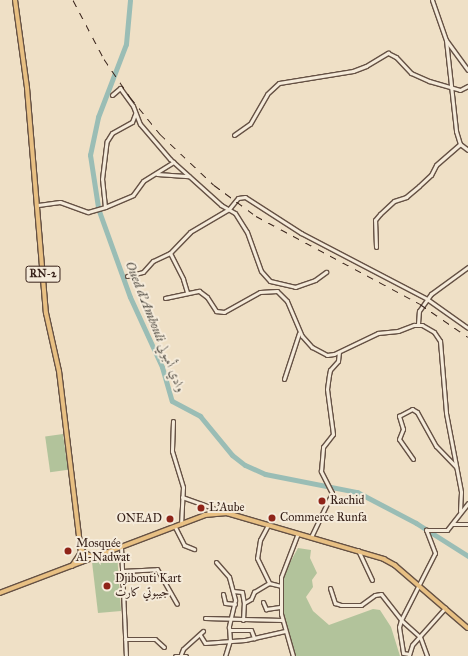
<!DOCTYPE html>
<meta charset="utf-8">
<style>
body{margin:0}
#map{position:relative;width:468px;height:656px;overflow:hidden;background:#efe0c6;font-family:"IM FELL Great Primer",Amiri,serif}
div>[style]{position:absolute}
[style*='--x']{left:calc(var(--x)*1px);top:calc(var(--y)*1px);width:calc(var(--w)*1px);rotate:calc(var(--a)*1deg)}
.green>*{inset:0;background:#b2c39b;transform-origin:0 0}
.river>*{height:5px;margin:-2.5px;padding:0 2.5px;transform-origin:2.5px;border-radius:2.5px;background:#9abdb5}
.roads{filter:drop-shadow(1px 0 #655144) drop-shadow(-1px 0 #655144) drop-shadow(0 1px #655144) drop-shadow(0 -1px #655144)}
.minor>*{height:3px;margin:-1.5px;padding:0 1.5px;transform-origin:1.5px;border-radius:1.5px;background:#f5ebda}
.major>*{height:3.5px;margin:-1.75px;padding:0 1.75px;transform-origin:1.75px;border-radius:1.75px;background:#e8c083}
.highway>*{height:4px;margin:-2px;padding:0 2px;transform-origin:2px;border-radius:2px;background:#e8c083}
.rail>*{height:1px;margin-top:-0.5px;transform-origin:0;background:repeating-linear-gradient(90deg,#372119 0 7px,transparent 0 14px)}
.dots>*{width:11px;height:11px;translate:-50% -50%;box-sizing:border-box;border:2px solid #f5ebda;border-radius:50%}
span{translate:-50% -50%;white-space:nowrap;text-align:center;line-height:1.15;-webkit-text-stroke:4px #f5ebda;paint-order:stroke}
.shield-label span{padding:1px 3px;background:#f5ebda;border:1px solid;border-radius:3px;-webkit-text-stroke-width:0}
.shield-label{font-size:11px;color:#372119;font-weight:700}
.poi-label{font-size:12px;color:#372119}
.left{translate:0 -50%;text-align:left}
.right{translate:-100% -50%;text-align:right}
.water-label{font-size:13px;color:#555048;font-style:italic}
</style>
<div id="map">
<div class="green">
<i style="left:63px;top:434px;width:36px;height:18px;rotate:82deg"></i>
<i style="clip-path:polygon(298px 548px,311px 550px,310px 558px,317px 573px,312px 580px,313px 587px,306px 597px,313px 611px,329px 625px,373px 609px,380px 610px,391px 627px,400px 656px,295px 656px,282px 615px,282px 577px)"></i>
<i style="clip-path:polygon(117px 553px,121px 611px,98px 613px,92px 562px)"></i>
</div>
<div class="river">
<i style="--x:98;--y:207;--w:53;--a:-98.7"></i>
<i style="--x:90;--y:155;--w:39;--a:-78"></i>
<i style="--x:98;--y:117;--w:78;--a:-69"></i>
<i style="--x:126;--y:44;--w:44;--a:-84.8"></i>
<i style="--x:99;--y:211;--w:91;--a:70.2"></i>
<i style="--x:130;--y:297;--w:77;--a:65.4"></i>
<i style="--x:162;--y:367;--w:35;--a:74"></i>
<i style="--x:172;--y:401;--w:32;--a:28"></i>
<i style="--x:200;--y:416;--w:50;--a:50.6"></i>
<i style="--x:232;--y:455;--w:16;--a:38"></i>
<i style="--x:245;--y:465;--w:22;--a:24"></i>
<i style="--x:265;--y:474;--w:94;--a:11.1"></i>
<i style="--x:357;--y:492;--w:67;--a:27.7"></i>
<i style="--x:416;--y:523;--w:62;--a:32.4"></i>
</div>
<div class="roads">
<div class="minor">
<i style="--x:432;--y:0;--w:42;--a:70.7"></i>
<i style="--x:446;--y:40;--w:37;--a:54"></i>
<i style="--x:446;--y:40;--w:92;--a:83.7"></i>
<i style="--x:456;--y:131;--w:14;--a:73"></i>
<i style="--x:460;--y:144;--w:10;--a:37"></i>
<i style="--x:112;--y:95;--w:11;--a:-41"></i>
<i style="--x:120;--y:88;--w:22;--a:54"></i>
<i style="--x:133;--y:106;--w:19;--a:69"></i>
<i style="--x:140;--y:124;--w:46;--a:49.4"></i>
<i style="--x:170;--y:159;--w:69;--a:42"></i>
<i style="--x:221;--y:205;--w:16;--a:30"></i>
<i style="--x:235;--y:213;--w:22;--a:58"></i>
<i style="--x:247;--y:232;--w:41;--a:70.3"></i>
<i style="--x:261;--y:271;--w:13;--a:48"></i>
<i style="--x:270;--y:281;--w:26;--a:13"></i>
<i style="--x:295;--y:287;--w:21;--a:-19"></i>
<i style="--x:315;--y:280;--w:14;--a:-36"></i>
<i style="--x:234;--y:135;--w:19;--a:-35"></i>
<i style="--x:250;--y:124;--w:34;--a:-60"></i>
<i style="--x:267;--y:94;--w:16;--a:-43"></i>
<i style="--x:279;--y:83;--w:75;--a:-9.2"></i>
<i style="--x:353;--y:71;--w:14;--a:-21"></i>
<i style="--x:366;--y:66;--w:26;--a:-31"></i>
<i style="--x:388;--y:53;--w:9;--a:27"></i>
<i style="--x:396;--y:57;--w:22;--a:47"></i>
<i style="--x:411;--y:73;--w:20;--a:24"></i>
<i style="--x:429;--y:81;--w:32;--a:16"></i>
<i style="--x:460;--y:90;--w:9;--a:-27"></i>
<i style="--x:157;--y:174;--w:32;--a:4"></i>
<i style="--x:38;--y:205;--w:22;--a:-8"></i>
<i style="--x:60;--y:202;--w:30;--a:20"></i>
<i style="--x:88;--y:212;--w:18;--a:-16"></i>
<i style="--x:105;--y:207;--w:30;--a:-23"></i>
<i style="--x:133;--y:195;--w:17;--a:-54"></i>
<i style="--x:143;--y:181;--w:36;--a:-32"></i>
<i style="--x:105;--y:207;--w:28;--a:-96"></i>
<i style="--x:102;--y:179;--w:38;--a:-83"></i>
<i style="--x:107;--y:141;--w:9;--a:-58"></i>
<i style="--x:112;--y:133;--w:23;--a:-29"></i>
<i style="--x:132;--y:122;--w:9;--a:-69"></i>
<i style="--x:376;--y:247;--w:27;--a:-92"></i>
<i style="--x:375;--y:220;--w:8;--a:-50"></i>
<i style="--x:380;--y:214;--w:19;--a:-43"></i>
<i style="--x:394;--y:201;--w:13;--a:-18"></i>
<i style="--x:406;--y:197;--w:17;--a:-40"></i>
<i style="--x:419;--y:186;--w:16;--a:-43"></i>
<i style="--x:431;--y:175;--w:11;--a:-63"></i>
<i style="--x:436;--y:165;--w:32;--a:-41"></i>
<i style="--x:170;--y:253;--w:29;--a:63"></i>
<i style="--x:183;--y:279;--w:14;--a:73"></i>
<i style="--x:127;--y:276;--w:16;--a:-14"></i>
<i style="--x:143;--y:272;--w:15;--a:-48"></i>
<i style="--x:153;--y:261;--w:19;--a:-25"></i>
<i style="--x:170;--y:253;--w:29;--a:-46"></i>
<i style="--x:190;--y:232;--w:45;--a:-30.5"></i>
<i style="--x:229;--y:209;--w:14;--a:-51"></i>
<i style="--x:238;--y:198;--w:7;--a:-8"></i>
<i style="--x:245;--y:197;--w:67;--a:32.7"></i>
<i style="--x:301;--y:233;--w:142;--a:27.6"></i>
<i style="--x:427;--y:299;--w:50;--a:35.3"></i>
<i style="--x:165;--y:298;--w:35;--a:-12"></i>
<i style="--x:199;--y:291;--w:10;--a:37"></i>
<i style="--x:207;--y:297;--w:17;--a:57"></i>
<i style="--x:216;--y:311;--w:8;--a:7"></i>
<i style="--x:224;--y:312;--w:41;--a:-29.1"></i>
<i style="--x:260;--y:292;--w:17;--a:-3"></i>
<i style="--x:277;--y:291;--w:14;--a:45"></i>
<i style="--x:287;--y:301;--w:38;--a:67"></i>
<i style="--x:302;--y:336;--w:15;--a:48"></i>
<i style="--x:312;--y:347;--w:17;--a:28"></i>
<i style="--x:327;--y:355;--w:7;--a:-8"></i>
<i style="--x:334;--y:354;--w:49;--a:-25.5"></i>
<i style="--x:378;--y:333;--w:20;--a:-6"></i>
<i style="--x:398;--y:331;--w:17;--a:-21"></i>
<i style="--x:414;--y:325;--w:8;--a:0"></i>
<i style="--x:422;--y:325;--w:14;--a:30"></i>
<i style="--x:434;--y:332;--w:11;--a:56"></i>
<i style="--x:440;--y:341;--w:72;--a:85.2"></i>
<i style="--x:446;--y:413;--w:80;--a:79.2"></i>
<i style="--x:461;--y:492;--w:19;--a:93"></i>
<i style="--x:418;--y:324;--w:13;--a:-86"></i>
<i style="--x:419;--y:311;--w:21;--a:-55"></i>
<i style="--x:431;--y:294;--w:46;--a:-36.1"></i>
<i style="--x:284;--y:379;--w:48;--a:-71.9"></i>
<i style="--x:173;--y:421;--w:30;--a:92"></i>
<i style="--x:172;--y:451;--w:38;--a:73"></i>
<i style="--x:183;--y:487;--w:37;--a:93"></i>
<i style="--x:413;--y:459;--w:24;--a:-125"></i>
<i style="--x:399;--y:439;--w:11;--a:-68"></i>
<i style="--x:403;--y:429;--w:14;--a:-107"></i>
<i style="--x:399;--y:416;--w:15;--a:-28"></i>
<i style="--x:412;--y:409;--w:6;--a:31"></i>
<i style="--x:417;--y:412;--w:39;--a:61"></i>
<i style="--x:436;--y:446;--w:29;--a:46"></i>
<i style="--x:182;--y:497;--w:48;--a:19.6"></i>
<i style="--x:452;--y:524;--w:16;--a:0"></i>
<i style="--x:268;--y:525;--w:17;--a:118"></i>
<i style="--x:260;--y:540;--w:18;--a:99"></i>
<i style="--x:257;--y:558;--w:28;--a:64"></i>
<i style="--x:175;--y:527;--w:20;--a:63"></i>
<i style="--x:184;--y:545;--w:11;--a:22"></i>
<i style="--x:311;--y:537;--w:49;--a:-64.5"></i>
<i style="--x:332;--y:493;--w:25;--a:-117"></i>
<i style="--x:321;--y:471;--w:24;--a:-85"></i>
<i style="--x:323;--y:447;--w:16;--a:-52"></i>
<i style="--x:333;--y:434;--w:45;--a:-97.6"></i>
<i style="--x:327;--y:389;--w:14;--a:-82"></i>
<i style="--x:329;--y:375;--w:5;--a:-79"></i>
<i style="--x:330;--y:370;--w:12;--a:-48"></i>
<i style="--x:338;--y:361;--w:9;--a:-84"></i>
<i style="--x:121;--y:547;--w:109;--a:87.4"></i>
<i style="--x:358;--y:550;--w:33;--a:65"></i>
<i style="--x:216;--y:562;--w:20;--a:49"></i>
<i style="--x:229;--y:577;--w:24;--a:75"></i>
<i style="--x:235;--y:600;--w:28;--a:103"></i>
<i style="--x:229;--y:627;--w:13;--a:86"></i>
<i style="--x:230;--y:640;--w:17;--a:107"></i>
<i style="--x:122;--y:571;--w:35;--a:-3"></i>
<i style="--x:157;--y:569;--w:40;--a:60.3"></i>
<i style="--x:330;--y:588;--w:16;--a:72"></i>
<i style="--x:335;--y:603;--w:6;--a:18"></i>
<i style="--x:341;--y:605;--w:20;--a:0"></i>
<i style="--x:361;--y:605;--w:17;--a:-36"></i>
<i style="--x:375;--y:595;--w:6;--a:-9"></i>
<i style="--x:381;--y:594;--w:33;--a:52"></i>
<i style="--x:401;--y:620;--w:7;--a:106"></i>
<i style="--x:399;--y:627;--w:26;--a:81"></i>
<i style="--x:403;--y:653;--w:6;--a:9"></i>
<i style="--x:233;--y:591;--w:9;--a:6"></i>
<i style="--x:242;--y:592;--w:11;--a:80"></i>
<i style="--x:223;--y:594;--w:9;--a:77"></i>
<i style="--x:225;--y:603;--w:10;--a:6"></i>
<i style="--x:263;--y:602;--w:8;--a:67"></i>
<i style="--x:266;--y:609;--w:14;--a:-8"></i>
<i style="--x:205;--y:618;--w:77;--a:1.5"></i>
<i style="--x:243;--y:620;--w:17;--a:-87"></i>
<i style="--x:244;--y:603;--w:8;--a:-30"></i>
<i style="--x:251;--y:599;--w:8;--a:-67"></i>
<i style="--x:254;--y:592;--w:17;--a:-31"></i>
<i style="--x:269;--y:583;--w:12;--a:14"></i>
<i style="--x:230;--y:630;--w:21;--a:0"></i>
<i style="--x:251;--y:630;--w:9;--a:69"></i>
<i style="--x:200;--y:635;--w:9;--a:58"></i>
<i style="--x:205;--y:643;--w:40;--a:-4.3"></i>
<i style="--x:245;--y:640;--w:41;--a:-12.7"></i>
<i style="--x:125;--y:639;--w:30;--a:0"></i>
<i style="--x:155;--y:639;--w:12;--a:42"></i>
<i style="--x:181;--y:654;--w:5;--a:-68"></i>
<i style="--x:183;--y:649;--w:27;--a:-42"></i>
<i style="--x:409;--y:655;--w:10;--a:-73"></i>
<i style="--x:412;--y:645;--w:50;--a:-48.3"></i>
<i style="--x:175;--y:656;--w:11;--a:0"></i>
<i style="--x:293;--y:656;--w:44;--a:-105.9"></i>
<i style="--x:281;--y:614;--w:37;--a:-90"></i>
<i style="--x:281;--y:577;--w:47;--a:-68.9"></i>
<i style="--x:427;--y:656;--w:20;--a:-110"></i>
<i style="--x:420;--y:637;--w:25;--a:-138"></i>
<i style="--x:401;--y:620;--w:75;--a:-63.1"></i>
<i style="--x:435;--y:553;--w:25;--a:-111"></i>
<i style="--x:426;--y:530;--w:21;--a:0"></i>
<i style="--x:447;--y:530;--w:34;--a:-52"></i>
</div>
<div class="major">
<i style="--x:0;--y:593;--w:219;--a:-20.8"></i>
<i style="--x:205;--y:515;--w:22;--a:-5"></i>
<i style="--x:227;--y:513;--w:164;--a:16.3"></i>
<i style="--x:384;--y:559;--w:13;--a:29"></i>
<i style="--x:395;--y:565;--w:96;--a:40.8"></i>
</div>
<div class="highway">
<i style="--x:15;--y:0;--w:89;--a:82.2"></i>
<i style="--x:27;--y:88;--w:226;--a:85.2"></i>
<i style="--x:46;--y:313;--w:59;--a:77.4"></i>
<i style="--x:59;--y:371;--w:192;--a:83.1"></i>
<i style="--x:82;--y:550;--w:11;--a:52"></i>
<i style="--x:86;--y:554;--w:9;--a:18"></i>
<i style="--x:72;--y:566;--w:14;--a:-56"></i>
</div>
</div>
<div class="rail">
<i style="--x:73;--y:0;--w:67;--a:62.3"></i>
<i style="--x:104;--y:59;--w:46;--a:55.6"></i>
<i style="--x:130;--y:97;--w:48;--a:51"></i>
<i style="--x:160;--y:134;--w:74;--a:43.4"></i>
<i style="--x:214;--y:185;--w:52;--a:36.4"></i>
<i style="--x:256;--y:216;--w:186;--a:28.2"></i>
<i style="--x:420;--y:304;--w:58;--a:34.5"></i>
</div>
<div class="dots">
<i style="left:322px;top:501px;background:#8f2418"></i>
<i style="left:201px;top:508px;background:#8f2418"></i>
<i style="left:272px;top:518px;background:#8f2418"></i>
<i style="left:170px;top:519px;background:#8f2418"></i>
<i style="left:68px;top:551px;background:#8f2418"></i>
<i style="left:107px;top:586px;background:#8f2418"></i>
</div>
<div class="shield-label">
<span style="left:43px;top:274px">RN-2</span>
</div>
<div class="poi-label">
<span class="left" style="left:330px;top:501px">Rachid</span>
<span class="left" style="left:209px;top:508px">L'Aube</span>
<span class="left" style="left:280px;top:518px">Commerce Runfa</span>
<span class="right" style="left:162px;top:519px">ONEAD</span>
<span class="left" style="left:76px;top:551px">Mosquée<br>Al-Nadwat</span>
<span class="left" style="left:115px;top:586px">Djibouti Kart<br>جيبوتي كارت</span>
</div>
<div class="water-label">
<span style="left:155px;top:327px;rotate:68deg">Oued d'Ambouli وادي أمبولي</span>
</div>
</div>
